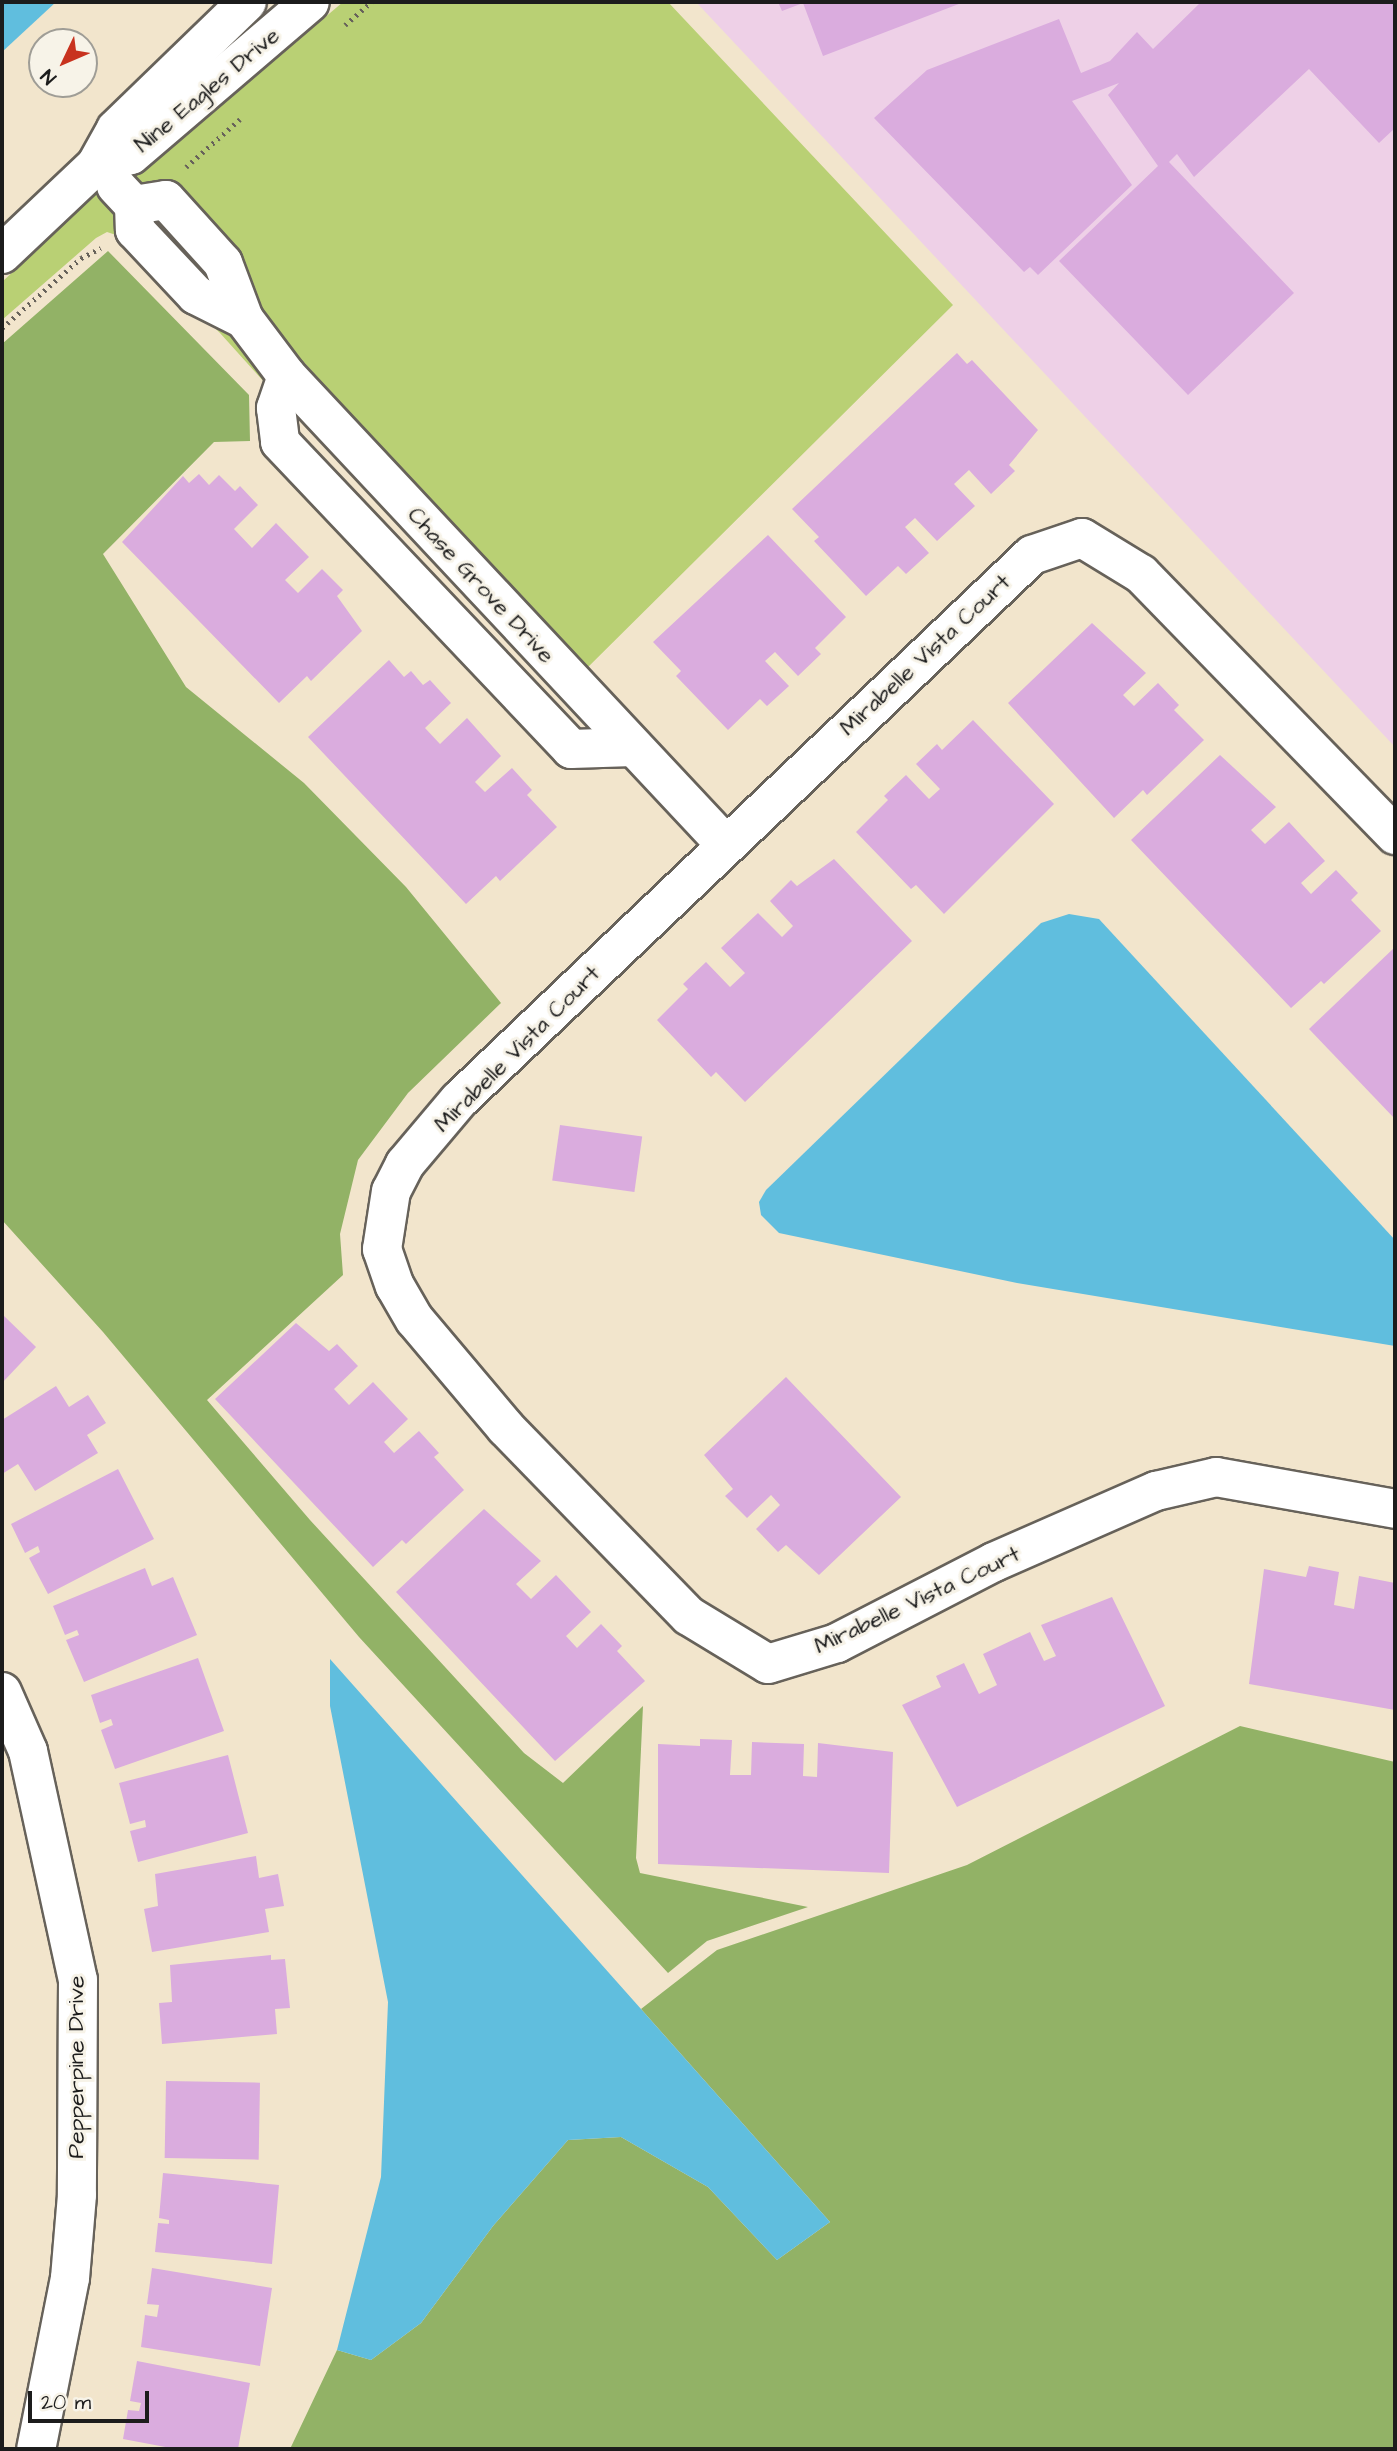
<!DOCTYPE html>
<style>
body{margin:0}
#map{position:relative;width:1397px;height:2451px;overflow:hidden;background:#f2e5cc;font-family:"Architects Daughter",sans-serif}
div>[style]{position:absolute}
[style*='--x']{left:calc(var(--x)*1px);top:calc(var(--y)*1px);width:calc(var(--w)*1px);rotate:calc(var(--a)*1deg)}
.built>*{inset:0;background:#eed0e7}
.green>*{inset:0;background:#b9d074}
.forest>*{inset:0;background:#92b266}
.water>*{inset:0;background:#60bede}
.building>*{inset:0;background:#daacde;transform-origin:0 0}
.path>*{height:4.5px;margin-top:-2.25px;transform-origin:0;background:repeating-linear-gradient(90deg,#67625a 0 2px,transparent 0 7px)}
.roads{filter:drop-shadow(2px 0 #67625a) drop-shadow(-2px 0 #67625a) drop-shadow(0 2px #67625a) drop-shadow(0 -2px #67625a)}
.minor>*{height:38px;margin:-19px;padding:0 19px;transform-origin:19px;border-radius:19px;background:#fff}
span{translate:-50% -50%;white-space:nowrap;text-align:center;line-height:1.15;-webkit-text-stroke:6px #f7f3e8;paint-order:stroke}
.street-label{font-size:23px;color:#1c1c1c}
.frame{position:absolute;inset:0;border:4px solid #1c1c1c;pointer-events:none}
.north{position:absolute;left:28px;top:28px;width:70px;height:70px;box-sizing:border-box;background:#f7f3e8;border:2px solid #9f9d96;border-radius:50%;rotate:226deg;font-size:19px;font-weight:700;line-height:28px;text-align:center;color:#1c1c1c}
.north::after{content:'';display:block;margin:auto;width:24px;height:32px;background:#c8321e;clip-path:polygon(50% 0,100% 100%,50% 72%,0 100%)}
.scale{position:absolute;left:28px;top:2391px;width:121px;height:32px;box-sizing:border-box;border:4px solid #1c1c1c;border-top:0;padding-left:9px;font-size:21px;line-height:24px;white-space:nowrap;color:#1c1c1c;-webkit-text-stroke:5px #f7f3e8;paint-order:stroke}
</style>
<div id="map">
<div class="built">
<i style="clip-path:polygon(696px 2px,1395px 2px,1395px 747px)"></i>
</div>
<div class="green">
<i style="clip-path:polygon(343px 2px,668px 2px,953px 305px,578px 677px,295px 352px,265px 383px,220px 333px,122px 237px,107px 232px,96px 238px,2px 320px,2px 282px,98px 192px,144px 171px)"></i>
</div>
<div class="forest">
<i style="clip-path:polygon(108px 251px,249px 395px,250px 441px,214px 442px,103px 554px,186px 687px,304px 783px,406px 887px,501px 1003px,408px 1093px,358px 1160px,340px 1234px,343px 1275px,207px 1400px,310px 1520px,524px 1753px,563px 1783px,643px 1706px,636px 1858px,640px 1873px,808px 1907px,707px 1941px,668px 1973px,359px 1637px,103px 1332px,2px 1220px,2px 344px)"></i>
<i style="clip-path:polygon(1240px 1726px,1395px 1762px,1395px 2449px,290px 2449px,337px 2350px,371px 2360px,421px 2323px,493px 2226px,568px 2140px,621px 2137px,708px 2187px,777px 2260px,830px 2222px,641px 2009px,717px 1950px,967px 1865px)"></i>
</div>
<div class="water">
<i style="clip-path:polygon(2px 2px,56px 2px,2px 52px)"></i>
<i style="clip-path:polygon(1069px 914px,1099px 919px,1395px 1240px,1395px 1346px,1017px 1283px,779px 1233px,761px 1215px,759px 1202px,766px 1190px,1041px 923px)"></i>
<i style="clip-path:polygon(330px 1659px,641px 2009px,830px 2222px,777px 2260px,708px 2187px,621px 2137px,568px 2140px,493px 2226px,421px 2323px,371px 2360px,337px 2350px,381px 2177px,388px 2002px,330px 1706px)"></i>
</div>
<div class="building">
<i style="clip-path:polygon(778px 2px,964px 2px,823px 56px,803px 3px,782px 11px)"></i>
<i style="clip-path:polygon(1201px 2px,1395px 2px,1395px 128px,1379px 143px,1309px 69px,1194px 177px,1177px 154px,1169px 162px,1294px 293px,1188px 395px,1059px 261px,1158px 166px,1108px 95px,1119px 83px,1072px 101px,1132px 185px,1038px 275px,1030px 267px,1024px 272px,874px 118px,927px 70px,1059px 19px,1081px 73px,1110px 61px,1137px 32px,1153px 49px)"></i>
<i style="clip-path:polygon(957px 353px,967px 364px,972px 360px,1038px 430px,1009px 465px,1015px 471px,991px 494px,969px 470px,954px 484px,975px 506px,937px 541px,915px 518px,905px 527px,929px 553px,906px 574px,898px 566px,866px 596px,814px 541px,819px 537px,792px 509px)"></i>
<i style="clip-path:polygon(199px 474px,209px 485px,219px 475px,235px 491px,240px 486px,258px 505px,234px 529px,252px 548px,276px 523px,309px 557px,285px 580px,298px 593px,322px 569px,343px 590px,337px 596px,362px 631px,311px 681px,307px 676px,279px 703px,122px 542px,183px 476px,189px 483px)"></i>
<i style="clip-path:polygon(768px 535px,846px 617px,815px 648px,821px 654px,798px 676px,775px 652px,765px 661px,789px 686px,767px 706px,760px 699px,728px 730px,676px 676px,681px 671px,653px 642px)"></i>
<i style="clip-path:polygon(1092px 623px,1146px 673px,1123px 695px,1134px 706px,1158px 683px,1179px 705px,1174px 710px,1204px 740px,1147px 795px,1143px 790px,1114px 818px,1008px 703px)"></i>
<i style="clip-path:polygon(389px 660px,404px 677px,411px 671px,423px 685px,430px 680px,451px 703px,425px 728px,440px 744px,467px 718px,501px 756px,475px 782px,485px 792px,512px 768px,532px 790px,527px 795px,557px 827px,500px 881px,496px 876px,466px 904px,308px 737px)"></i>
<i style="clip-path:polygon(973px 720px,1054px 804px,944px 914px,916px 885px,911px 889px,856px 832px,888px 800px,884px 796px,906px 775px,929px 799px,940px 789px,916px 764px,937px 744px,942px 750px)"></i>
<i style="clip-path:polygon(1220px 755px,1276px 807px,1251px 830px,1265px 844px,1289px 822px,1325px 861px,1301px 883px,1311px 894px,1336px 870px,1358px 893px,1351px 900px,1381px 931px,1324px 984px,1321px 981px,1291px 1008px,1131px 840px)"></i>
<i style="clip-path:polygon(834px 859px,912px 941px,745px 1102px,716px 1072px,711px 1077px,657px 1020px,688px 989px,683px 984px,706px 962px,730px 987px,745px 973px,721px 948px,758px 913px,782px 937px,793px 926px,770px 901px,791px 880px,797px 886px)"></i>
<i style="clip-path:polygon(1395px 947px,1395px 1119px,1309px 1029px)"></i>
<i style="left:560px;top:1125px;width:83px;height:56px;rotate:8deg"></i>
<i style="clip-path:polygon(2px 1314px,36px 1347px,2px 1383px)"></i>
<i style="clip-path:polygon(296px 1323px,329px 1351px,337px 1344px,358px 1366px,334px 1389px,349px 1405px,373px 1382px,408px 1419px,384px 1442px,394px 1453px,419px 1431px,439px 1453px,434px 1457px,464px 1490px,406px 1544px,402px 1540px,373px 1567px,215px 1399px)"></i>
<i style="clip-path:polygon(786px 1377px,901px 1497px,819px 1575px,786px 1545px,778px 1552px,756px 1529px,780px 1505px,771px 1495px,747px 1518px,725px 1496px,733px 1489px,704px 1455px)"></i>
<i style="clip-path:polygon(56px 1386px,69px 1407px,88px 1395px,106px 1423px,87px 1435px,98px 1453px,35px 1491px,18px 1464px,2px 1474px,2px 1420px)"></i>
<i style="clip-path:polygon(118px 1469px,154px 1539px,48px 1594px,29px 1558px,40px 1552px,38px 1546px,25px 1553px,11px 1524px)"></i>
<i style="clip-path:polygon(484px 1509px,541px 1561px,516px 1584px,531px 1599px,556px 1575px,591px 1612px,566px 1636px,577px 1648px,601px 1624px,622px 1646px,617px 1651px,645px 1681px,555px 1761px,396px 1592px)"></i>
<i style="clip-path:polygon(1309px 1566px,1339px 1572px,1334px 1605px,1354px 1609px,1359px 1576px,1395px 1583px,1395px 1710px,1249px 1684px,1264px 1569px,1306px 1577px)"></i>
<i style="clip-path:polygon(145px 1568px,152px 1586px,173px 1577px,197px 1635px,84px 1682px,66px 1640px,79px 1635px,77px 1630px,65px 1635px,53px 1606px)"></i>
<i style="clip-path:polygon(1112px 1597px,1165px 1706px,957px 1807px,902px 1705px,941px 1687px,936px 1676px,964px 1663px,979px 1694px,997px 1685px,983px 1654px,1030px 1632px,1044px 1661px,1056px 1656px,1041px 1625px)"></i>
<i style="clip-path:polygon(198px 1658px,224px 1731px,115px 1769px,101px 1730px,113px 1725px,111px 1719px,100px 1723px,91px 1695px)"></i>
<i style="clip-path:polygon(700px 1739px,732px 1740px,730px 1775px,751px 1775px,752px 1742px,804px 1744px,803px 1776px,817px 1777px,818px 1743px,893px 1752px,889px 1873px,658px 1864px,658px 1744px,700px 1746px)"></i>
<i style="clip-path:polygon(228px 1755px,248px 1833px,138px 1862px,130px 1831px,146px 1827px,145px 1820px,130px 1824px,119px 1783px)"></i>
<i style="clip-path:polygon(256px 1856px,259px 1878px,278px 1874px,284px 1906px,265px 1909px,269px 1932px,152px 1952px,144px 1909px,158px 1906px,155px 1874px)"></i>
<i style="clip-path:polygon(271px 1955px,271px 1960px,285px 1959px,290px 2008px,275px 2009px,277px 2034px,162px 2044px,159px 2003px,172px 2002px,170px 1965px)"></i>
<i style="left:166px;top:2081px;width:94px;height:77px;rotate:1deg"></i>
<i style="clip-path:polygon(163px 2173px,279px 2185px,272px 2264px,155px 2252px,158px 2223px,169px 2224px,169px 2220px,159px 2218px)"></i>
<i style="clip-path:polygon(152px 2268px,272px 2288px,260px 2366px,141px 2347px,145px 2315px,157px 2317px,159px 2305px,147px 2304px)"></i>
<i style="clip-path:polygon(137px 2361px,250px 2383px,238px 2449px,176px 2449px,123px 2439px,128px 2410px,139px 2411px,141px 2403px,130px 2401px)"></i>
</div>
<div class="path">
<i style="--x:345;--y:25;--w:35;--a:-41"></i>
<i style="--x:186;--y:167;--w:72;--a:-41.6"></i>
<i style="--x:2;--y:328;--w:106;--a:-41.5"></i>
<i style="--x:81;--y:258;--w:22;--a:-27"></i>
</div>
<div class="roads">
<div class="minor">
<i style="--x:96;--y:165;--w:36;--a:-16"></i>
<i style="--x:131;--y:155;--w:235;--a:-40.5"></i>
<i style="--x:116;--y:186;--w:26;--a:47"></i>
<i style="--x:134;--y:205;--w:25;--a:88"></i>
<i style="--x:135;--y:230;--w:89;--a:46.8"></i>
<i style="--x:196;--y:295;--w:54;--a:26.6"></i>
<i style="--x:134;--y:205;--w:32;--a:-9"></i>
<i style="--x:166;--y:200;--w:85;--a:47.9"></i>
<i style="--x:223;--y:263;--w:60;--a:69.4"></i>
<i style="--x:244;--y:319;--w:71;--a:53"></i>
<i style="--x:287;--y:376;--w:642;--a:46.89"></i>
<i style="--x:2;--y:254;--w:129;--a:-43.4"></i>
<i style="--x:96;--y:165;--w:41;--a:-60.9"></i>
<i style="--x:116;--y:129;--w:182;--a:-44.1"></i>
<i style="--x:287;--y:376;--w:34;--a:109"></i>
<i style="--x:276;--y:408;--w:34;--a:83"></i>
<i style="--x:280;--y:442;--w:423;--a:46.5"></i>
<i style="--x:571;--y:749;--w:62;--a:-1.8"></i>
<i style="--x:1395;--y:835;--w:364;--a:-134.2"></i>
<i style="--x:1141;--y:574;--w:69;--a:-148.6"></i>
<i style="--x:1082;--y:538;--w:53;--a:161.2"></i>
<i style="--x:1032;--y:555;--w:791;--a:136.43"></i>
<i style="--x:459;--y:1100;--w:84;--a:130.2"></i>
<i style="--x:405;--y:1164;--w:30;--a:117"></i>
<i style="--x:391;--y:1191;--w:59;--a:98.8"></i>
<i style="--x:382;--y:1249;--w:39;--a:71"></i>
<i style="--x:395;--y:1286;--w:39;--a:60"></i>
<i style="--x:415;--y:1320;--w:141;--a:49.9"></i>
<i style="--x:506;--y:1428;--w:262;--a:45.8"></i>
<i style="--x:689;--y:1616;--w:92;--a:31.3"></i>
<i style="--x:768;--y:1664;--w:72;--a:-16.9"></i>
<i style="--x:837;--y:1643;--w:177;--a:-27.3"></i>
<i style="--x:994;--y:1562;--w:177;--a:-23.7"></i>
<i style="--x:1156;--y:1491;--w:62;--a:-13.1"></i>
<i style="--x:1216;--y:1477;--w:182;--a:10.1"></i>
<i style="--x:2;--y:1692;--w:64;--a:66.2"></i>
<i style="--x:28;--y:1751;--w:234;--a:77.7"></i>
<i style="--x:78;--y:1980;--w:215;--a:90.3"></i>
<i style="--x:77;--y:2195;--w:83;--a:94.8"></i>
<i style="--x:70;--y:2278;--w:174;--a:101.2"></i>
</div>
</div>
<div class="street-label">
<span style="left:207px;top:90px;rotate:-40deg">Nine Eagles Drive</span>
<span style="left:481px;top:585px;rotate:47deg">Chase Grove Drive</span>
<span style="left:925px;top:655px;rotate:-43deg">Mirabelle Vista Court</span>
<span style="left:517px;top:1049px;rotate:-45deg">Mirabelle Vista Court</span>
<span style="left:917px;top:1600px;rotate:-25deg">Mirabelle Vista Court</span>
<span style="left:76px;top:2067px;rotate:-90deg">Pepperpine Drive</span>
</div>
<div class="frame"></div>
<div class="north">N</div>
<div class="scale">20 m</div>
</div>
